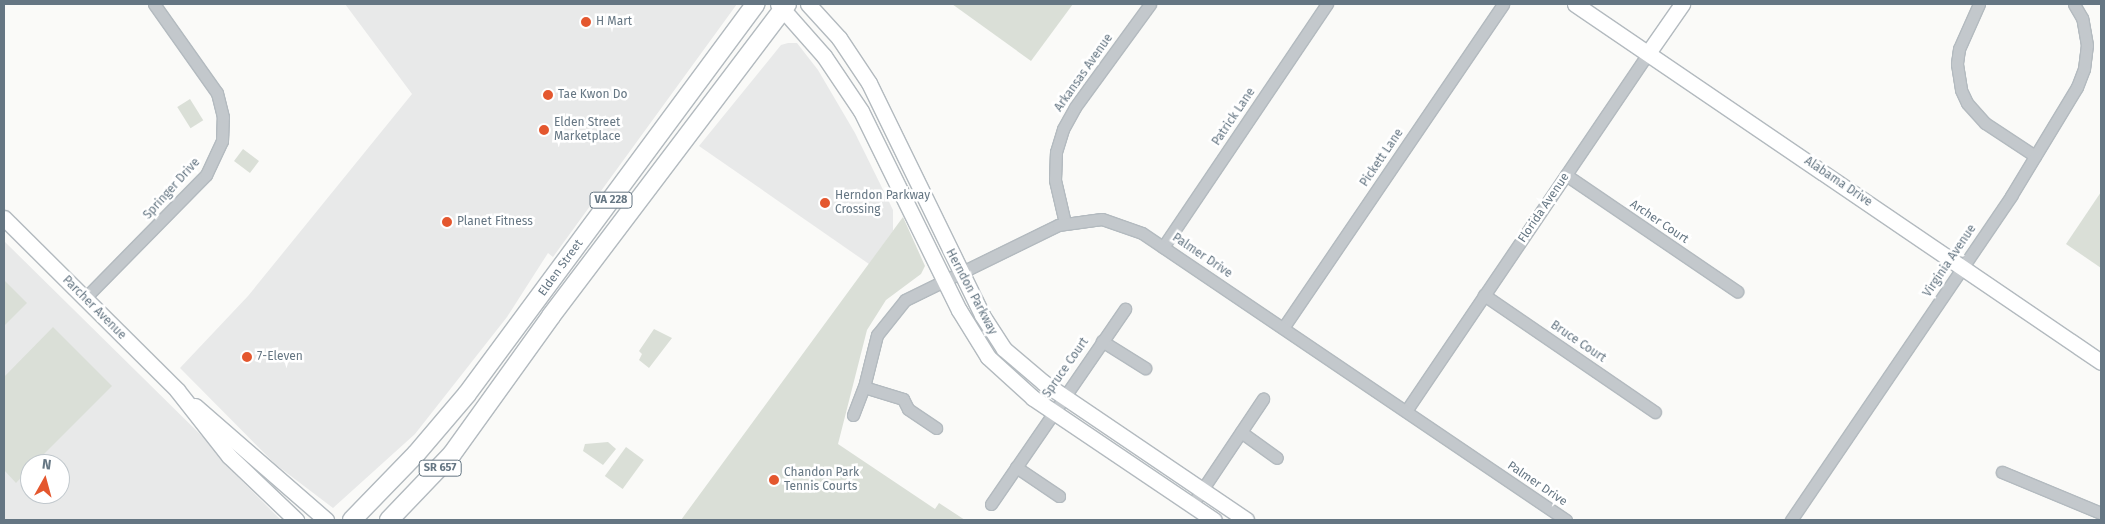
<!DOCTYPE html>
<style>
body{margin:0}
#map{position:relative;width:2105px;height:524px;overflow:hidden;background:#fafaf8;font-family:"Fira Sans",sans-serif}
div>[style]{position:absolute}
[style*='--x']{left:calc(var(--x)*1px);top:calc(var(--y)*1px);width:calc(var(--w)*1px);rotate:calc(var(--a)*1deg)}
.built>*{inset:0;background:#e8e9e9}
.green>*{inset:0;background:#dadfd7;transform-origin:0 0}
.roads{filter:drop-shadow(1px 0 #b3babf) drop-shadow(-1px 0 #b3babf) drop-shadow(0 1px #b3babf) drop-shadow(0 -1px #b3babf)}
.street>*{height:11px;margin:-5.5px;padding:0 5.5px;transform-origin:5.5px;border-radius:5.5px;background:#c3c8cc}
.secondary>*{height:15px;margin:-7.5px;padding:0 7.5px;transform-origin:7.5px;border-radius:7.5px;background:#fff}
.primary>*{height:18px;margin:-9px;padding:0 9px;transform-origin:9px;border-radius:9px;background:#fff}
.dots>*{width:14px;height:14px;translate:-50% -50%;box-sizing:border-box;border:2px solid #fff;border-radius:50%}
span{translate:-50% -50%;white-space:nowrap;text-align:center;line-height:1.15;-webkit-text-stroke:5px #fff;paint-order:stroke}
.shield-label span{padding:1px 4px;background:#fff;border:1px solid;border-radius:4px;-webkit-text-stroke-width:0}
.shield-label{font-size:11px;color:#657683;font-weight:700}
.poi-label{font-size:12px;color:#657683}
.left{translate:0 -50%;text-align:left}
.street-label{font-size:12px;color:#657683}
.frame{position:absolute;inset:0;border:5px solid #657683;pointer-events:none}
.north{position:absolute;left:20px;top:454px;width:50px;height:50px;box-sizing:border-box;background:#fff;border:1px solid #c1c8cd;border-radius:50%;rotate:7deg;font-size:14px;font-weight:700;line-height:20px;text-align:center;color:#657683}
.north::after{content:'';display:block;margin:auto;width:18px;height:22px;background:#e4572e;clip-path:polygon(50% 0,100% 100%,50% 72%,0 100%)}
</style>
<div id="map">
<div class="built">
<i style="clip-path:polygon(345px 4px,737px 4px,553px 257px,548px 253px,507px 317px,415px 434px,333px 508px,275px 464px,180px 368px,248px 296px,412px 94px)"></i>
<i style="clip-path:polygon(788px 43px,797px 43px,818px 70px,855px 133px,893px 210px,893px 231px,869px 264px,699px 146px,781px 45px)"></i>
<i style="clip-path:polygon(evenodd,4px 241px,205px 439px,224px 463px,281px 520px,4px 520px,4px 241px,30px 464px,60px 464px,60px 494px,30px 494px,30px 464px)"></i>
</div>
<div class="green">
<i style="clip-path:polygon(952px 4px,1073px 4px,1031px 61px)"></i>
<i style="left:190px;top:99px;width:25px;height:15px;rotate:58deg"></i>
<i style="left:243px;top:149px;width:20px;height:15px;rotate:37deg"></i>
<i style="clip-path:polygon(2101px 192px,2101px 268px,2066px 244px)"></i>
<i style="clip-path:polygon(903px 217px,925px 266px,921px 274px,886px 300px,867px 330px,838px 444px,935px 509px,939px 503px,965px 520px,681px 520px)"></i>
<i style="clip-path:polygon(4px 280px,27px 303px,4px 326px)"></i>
<i style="clip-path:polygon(53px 327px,112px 386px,34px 464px,30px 464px,30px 468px,16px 483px,4px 470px,4px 377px)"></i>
<i style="clip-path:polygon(654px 329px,672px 338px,649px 368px,639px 360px,642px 354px,639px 351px)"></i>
<i style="clip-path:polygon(608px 442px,616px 449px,603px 465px,583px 451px,585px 444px)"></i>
<i style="left:626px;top:447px;width:22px;height:36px;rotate:36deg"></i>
</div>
<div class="roads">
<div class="street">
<i style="--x:1979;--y:4;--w:49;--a:114"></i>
<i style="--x:1959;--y:49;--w:15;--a:98"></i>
<i style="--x:1957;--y:64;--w:26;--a:81"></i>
<i style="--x:1961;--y:90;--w:14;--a:65"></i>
<i style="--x:1967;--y:103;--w:27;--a:48"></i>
<i style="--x:1985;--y:123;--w:60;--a:33.4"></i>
<i style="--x:1566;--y:175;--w:207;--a:34.2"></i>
<i style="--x:1065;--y:223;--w:44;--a:-103.1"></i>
<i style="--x:1055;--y:180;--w:28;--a:-88"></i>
<i style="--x:1056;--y:152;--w:24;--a:-73"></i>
<i style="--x:1063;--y:129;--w:25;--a:-61"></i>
<i style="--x:1075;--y:107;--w:127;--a:-53.9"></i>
<i style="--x:1163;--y:247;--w:293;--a:-56"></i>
<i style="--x:1484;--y:295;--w:207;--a:34.4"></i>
<i style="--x:85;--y:298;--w:173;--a:-45.5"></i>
<i style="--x:206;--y:175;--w:38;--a:-65"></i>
<i style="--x:222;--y:141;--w:24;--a:-88"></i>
<i style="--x:223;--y:117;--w:25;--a:-104"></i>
<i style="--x:217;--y:93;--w:109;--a:-125.3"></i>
<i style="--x:1283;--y:328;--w:392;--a:-55.8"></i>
<i style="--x:1102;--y:341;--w:51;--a:32.1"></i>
<i style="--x:864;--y:387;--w:41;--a:17.1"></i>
<i style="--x:903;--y:399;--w:11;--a:63"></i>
<i style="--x:908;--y:409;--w:34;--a:34"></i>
<i style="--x:1406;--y:411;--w:432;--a:-55.9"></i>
<i style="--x:853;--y:415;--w:30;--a:-69"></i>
<i style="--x:864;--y:387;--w:54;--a:-76"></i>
<i style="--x:877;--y:335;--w:45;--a:-51.3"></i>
<i style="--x:905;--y:300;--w:170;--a:-26.1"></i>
<i style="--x:1058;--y:225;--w:44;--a:-7.8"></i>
<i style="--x:1102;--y:219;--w:42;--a:19.3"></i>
<i style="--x:1142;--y:233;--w:512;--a:34.09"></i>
<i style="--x:1241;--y:432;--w:44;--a:35.8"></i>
<i style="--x:1016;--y:467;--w:52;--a:34"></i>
<i style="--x:2002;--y:472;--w:107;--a:22.5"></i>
<i style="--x:991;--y:504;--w:237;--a:-55.5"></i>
<i style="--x:1192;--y:505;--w:128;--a:-56.2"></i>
<i style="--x:1791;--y:520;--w:392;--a:-55.8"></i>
<i style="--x:2011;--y:196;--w:127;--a:-58.8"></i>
<i style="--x:2077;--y:87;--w:19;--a:-69"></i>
<i style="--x:2084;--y:69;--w:24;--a:-83"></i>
<i style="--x:2087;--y:45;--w:27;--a:-100"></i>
<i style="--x:2082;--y:18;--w:16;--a:-120"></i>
</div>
<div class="secondary">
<i style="--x:778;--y:4;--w:69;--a:48.5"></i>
<i style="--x:824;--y:56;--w:66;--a:56.1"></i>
<i style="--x:861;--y:111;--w:222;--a:63.8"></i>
<i style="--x:959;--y:310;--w:55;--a:58.3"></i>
<i style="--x:988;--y:357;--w:61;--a:42.3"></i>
<i style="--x:1033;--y:398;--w:218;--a:34"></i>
<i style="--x:808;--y:4;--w:46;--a:47.6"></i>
<i style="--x:839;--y:38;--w:54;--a:56.3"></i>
<i style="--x:869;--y:83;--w:258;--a:64"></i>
<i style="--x:982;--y:315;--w:40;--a:57.1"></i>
<i style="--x:1004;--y:349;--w:52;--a:40.4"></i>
<i style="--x:1044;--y:383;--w:244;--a:34.1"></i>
<i style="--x:1575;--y:4;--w:636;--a:34.24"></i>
<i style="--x:1648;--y:53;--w:60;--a:-55.2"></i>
<i style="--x:4;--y:218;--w:244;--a:44.8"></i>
<i style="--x:177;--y:390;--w:84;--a:51.8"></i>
<i style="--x:229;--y:456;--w:93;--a:43.7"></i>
<i style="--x:195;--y:406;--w:174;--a:41"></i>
</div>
<div class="primary">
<i style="--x:352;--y:520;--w:92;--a:-45.9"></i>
<i style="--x:416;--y:454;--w:79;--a:-49.6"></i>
<i style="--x:467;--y:394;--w:485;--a:-53.5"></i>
<i style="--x:389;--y:520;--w:91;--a:-46.3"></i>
<i style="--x:452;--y:454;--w:170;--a:-54.3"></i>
<i style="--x:551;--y:316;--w:391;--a:-52.9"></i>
</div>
</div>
<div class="dots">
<i style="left:586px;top:22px;background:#e4572e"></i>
<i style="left:548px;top:95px;background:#e4572e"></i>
<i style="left:544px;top:130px;background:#e4572e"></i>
<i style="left:825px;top:203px;background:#e4572e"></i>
<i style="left:447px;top:222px;background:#e4572e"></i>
<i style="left:247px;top:357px;background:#e4572e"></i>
<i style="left:774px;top:480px;background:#e4572e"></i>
</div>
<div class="shield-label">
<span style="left:611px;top:200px">VA 228</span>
<span style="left:440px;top:468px">SR 657</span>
</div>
<div class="poi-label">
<span class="left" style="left:596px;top:22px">H Mart</span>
<span class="left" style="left:558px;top:95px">Tae Kwon Do</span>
<span class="left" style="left:554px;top:130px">Elden Street<br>Marketplace</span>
<span class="left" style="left:835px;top:203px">Herndon Parkway<br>Crossing</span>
<span class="left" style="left:457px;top:222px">Planet Fitness</span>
<span class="left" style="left:257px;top:357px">7-Eleven</span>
<span class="left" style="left:784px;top:480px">Chandon Park<br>Tennis Courts</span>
</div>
<div class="street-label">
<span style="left:1084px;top:73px;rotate:-55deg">Arkansas Avenue</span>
<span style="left:1234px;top:117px;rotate:-56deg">Patrick Lane</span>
<span style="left:1382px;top:158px;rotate:-56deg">Pickett Lane</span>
<span style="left:1838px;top:182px;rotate:34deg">Alabama Drive</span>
<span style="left:172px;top:189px;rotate:-48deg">Springer Drive</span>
<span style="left:1544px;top:208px;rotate:-56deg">Florida Avenue</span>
<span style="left:1659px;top:222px;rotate:34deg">Archer Court</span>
<span style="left:1202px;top:256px;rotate:34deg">Palmer Drive</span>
<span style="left:1950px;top:261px;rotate:-56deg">Virginia Avenue</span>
<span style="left:561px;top:268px;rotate:-54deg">Elden Street</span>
<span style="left:971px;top:292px;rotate:62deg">Herndon Parkway</span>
<span style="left:94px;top:308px;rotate:45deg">Parcher Avenue</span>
<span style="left:1578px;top:342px;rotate:34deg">Bruce Court</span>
<span style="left:1066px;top:368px;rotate:-55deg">Spruce Court</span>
<span style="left:1537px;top:484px;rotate:34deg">Palmer Drive</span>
</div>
<div class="frame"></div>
<div class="north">N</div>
</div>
